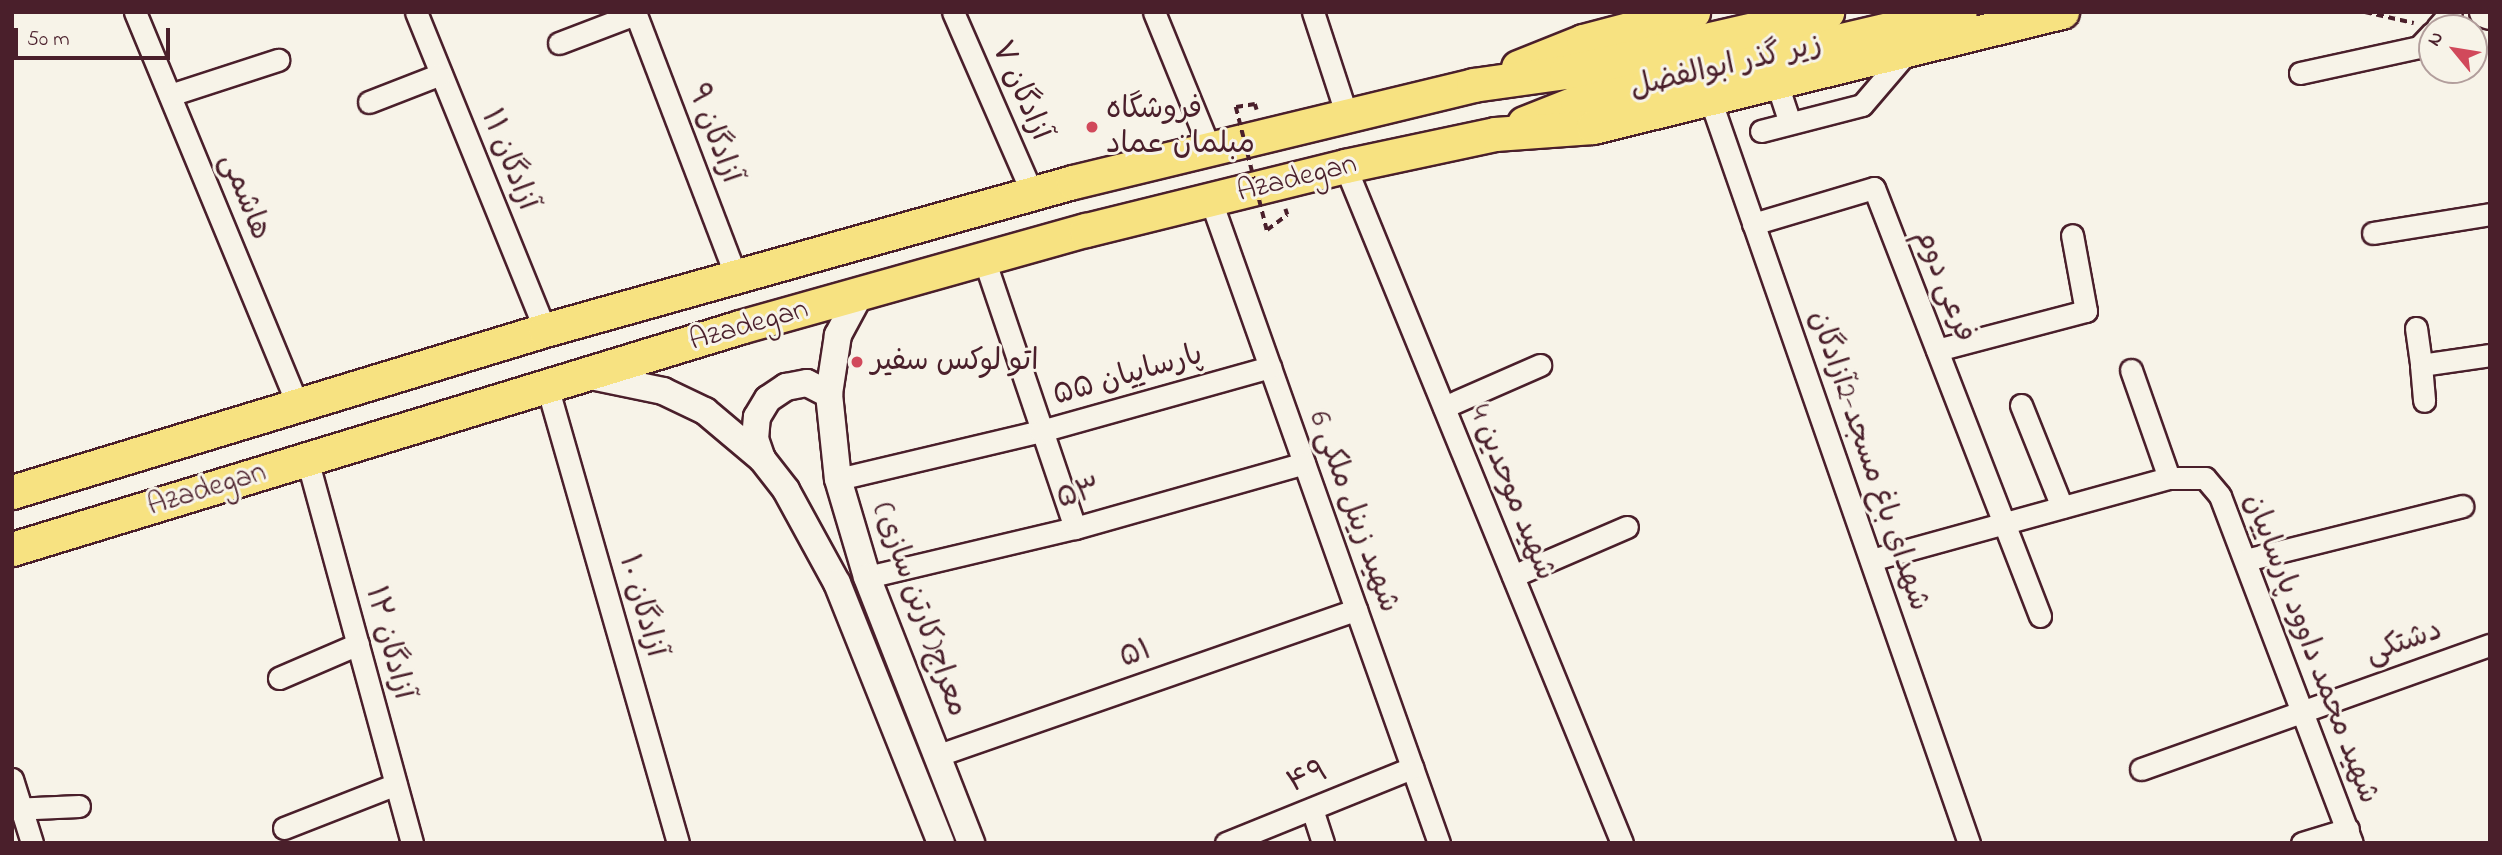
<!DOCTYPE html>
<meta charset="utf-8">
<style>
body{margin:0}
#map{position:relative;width:2502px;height:855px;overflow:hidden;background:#f7f3e8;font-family:"Indie Flower","Playpen Sans Arabic",sans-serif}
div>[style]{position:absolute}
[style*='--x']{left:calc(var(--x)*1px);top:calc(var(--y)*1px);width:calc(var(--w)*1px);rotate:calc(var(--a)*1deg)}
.path>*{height:3.5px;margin-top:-1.75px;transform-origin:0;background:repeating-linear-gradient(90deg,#4a1f2b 0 7px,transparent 0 12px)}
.roads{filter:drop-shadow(2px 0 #4a1f2b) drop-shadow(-2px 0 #4a1f2b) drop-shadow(0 2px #4a1f2b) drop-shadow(0 -2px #4a1f2b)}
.minor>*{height:21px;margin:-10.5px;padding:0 10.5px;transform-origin:10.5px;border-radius:10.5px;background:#f7f3e8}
.tertiary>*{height:26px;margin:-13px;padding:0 13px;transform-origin:13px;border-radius:13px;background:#f7f3e8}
.secondary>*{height:30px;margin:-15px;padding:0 15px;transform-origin:15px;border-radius:15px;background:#f7f3e8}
.primary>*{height:33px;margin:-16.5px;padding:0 16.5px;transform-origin:16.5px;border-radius:16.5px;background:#f7e281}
.path-bridge>*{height:3.5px;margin-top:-1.75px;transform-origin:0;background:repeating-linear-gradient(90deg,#4a1f2b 0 7px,transparent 0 12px)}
.dots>*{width:19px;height:19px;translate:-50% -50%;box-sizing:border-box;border:4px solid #f7f3e8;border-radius:50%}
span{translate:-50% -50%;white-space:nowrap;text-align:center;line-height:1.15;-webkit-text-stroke:6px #f7f3e8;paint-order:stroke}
.street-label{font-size:30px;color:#4a1f2b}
.poi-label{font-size:30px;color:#4a1f2b}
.left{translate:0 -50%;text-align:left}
.frame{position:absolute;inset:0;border:14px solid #4a1f2b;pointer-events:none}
.north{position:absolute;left:2418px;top:14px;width:70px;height:70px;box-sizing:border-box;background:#f7f3e8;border:2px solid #b29e9c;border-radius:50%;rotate:300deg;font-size:19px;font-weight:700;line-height:28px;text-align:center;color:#4a1f2b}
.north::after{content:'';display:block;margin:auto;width:24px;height:32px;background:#d1495b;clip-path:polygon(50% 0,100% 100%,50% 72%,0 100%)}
.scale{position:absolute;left:14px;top:28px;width:156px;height:32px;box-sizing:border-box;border:4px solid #4a1f2b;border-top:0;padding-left:9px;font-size:21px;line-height:24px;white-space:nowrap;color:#4a1f2b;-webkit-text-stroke:5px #f7f3e8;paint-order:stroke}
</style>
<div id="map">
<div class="path">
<i style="--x:2365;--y:12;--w:50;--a:12.7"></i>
<i style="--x:1236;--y:107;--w:19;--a:-9"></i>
<i style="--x:1255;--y:104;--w:6;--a:72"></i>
<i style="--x:1267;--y:230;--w:25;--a:-37"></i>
<i style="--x:1287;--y:215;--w:6;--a:-108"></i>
</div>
<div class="roads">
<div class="minor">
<i style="--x:135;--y:12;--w:425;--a:67.5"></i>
<i style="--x:416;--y:12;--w:343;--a:67.9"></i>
<i style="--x:635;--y:12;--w:284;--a:69.1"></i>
<i style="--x:953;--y:12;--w:197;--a:66.4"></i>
<i style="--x:1154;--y:12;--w:148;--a:67.8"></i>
<i style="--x:1313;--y:12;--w:109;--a:71.9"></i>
<i style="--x:2437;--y:28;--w:21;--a:-49"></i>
<i style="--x:559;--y:43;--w:81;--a:-20.9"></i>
<i style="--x:2300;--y:73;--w:122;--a:-12.3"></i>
<i style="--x:2419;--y:47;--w:19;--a:-47"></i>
<i style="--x:1777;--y:84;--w:41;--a:71.6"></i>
<i style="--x:170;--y:95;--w:114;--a:-18"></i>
<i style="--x:1710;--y:99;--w:788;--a:70.81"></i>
<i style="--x:369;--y:102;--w:77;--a:-21.3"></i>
<i style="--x:1761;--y:131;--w:104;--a:-14.4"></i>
<i style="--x:1862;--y:105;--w:72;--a:-49.5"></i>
<i style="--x:1345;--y:166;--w:731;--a:67.75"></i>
<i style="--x:1211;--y:201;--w:681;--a:70.45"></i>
<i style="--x:1753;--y:224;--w:126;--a:-16.6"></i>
<i style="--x:1874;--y:188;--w:459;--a:68.8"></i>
<i style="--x:2373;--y:233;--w:119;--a:-9.2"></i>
<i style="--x:984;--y:259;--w:284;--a:71.3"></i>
<i style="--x:2416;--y:328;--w:37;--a:82"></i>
<i style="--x:2421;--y:365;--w:70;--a:-8.2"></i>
<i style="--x:1937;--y:350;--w:154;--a:-14.7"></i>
<i style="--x:2086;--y:311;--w:77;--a:-100.4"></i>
<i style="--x:2421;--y:365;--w:36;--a:85"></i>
<i style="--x:2131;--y:370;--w:114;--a:70.6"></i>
<i style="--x:547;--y:386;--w:475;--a:74"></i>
<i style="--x:2021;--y:405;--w:110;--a:68.1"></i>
<i style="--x:1444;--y:407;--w:105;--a:-23.6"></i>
<i style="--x:307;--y:459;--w:398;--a:74.7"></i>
<i style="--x:838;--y:479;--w:209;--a:-13.3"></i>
<i style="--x:1041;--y:431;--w:238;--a:-15.6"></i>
<i style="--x:1871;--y:560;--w:309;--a:-15.4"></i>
<i style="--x:2169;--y:478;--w:36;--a:0"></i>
<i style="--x:2205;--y:478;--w:23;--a:50"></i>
<i style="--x:2220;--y:496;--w:371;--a:69.2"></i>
<i style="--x:2246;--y:560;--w:223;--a:-14"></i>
<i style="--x:1513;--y:576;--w:124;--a:-23.3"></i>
<i style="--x:867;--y:577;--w:214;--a:-13.3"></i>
<i style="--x:1075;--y:528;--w:238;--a:-15.8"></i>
<i style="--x:279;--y:678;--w:86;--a:-23.3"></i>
<i style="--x:936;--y:756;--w:445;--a:-19.2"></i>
<i style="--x:2141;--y:769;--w:370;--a:-19.6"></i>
<i style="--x:12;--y:779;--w:67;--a:72.6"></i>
<i style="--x:12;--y:809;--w:67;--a:-2.6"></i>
<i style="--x:1312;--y:809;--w:36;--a:72"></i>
<i style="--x:284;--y:828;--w:120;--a:-21.4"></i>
<i style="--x:1226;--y:843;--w:201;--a:-22"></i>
<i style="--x:2302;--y:843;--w:48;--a:-16.9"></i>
</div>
<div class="tertiary">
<i style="--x:860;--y:294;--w:47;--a:118.2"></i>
<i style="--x:838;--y:335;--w:60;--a:98.7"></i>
<i style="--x:829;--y:394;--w:85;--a:84"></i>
<i style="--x:838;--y:479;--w:102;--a:73.5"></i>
<i style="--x:867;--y:577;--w:286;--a:68.6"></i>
<i style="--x:586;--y:375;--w:79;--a:11.7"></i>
<i style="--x:663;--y:391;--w:47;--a:25.5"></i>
<i style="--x:705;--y:411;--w:75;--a:40.1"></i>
<i style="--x:762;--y:459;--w:39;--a:52"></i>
<i style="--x:786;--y:490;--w:106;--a:61.3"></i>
<i style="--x:837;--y:583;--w:280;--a:68.2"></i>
<i style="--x:762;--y:459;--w:21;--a:-109"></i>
<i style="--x:755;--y:439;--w:22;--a:-85"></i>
<i style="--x:757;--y:417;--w:21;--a:-59"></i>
<i style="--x:768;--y:399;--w:22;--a:-34"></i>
<i style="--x:786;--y:387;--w:21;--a:-11"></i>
<i style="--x:807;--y:383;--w:25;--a:27"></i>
</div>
<div class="secondary">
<i style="--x:2485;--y:12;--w:5;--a:22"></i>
</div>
<div class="primary">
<i style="--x:1518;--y:67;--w:70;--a:-21.8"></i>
<i style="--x:1583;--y:41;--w:114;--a:-14.8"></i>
<i style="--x:1524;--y:123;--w:57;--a:-21.6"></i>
<i style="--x:1577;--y:102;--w:393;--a:-13.2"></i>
<i style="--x:12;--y:492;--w:557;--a:-16.91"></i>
<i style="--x:545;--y:330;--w:548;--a:-15.66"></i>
<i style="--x:1073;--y:182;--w:412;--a:-13.6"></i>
<i style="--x:1473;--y:85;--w:94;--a:-8"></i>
<i style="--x:1566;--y:72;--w:268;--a:-12.9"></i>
<i style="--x:12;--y:549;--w:761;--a:-16.96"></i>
<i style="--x:740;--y:327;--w:359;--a:-15.7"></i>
<i style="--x:1086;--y:230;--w:267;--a:-13.9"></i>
<i style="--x:1345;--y:166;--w:153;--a:-12"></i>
<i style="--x:1495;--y:134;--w:98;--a:-4.1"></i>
<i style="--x:1593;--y:127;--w:483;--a:-13.8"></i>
</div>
</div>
<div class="path-bridge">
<i style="--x:1236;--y:107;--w:127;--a:75.9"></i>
</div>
<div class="dots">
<i style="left:1092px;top:127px;background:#d1495b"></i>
<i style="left:857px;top:362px;background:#d1495b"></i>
</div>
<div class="street-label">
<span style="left:1726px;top:67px;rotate:-13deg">زیر گذر ابوالفضل</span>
<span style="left:1020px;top:91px;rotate:66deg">۷ آزادگان</span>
<span style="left:713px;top:134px;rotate:69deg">۹ آزادگان</span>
<span style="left:508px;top:160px;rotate:68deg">۱۱ آزادگان</span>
<span style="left:1297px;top:179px;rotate:-14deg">Azadegan</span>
<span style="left:244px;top:197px;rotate:68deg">هاشمی</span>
<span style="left:1944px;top:286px;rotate:69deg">فرعی دوم</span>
<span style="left:749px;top:326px;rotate:-16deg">Azadegan</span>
<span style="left:1128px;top:376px;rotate:-16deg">پارساییان ۵۵</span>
<span style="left:1868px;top:461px;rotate:71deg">شهدای‌ باغ مسجد-2آزادگان</span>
<span style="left:207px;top:490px;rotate:-17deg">Azadegan</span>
<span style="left:1511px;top:493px;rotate:68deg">4 شهید موحدین</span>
<span style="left:1079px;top:495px;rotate:-15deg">۵۳</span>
<span style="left:1353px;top:512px;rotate:70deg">6 شهید زینل ملکی</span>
<span style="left:641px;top:606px;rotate:74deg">۱۰ آزادگان</span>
<span style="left:919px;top:610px;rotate:70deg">معراج(کارتن سازی)</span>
<span style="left:388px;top:643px;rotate:75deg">۱۲ آزادگان</span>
<span style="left:2404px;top:643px;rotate:-19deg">دشتکی</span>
<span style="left:2310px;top:649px;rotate:69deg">شهید محمد داوود پارساییان</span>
<span style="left:1136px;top:655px;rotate:-19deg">۵۱</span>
<span style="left:1308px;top:778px;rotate:-22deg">۴۹</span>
</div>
<div class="poi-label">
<span class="left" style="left:1106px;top:127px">فروشگاه<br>مبلمان عماد</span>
<span class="left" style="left:871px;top:362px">اتو لوکس سفیر</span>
</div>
<div class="frame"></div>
<div class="north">N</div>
<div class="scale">50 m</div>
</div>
